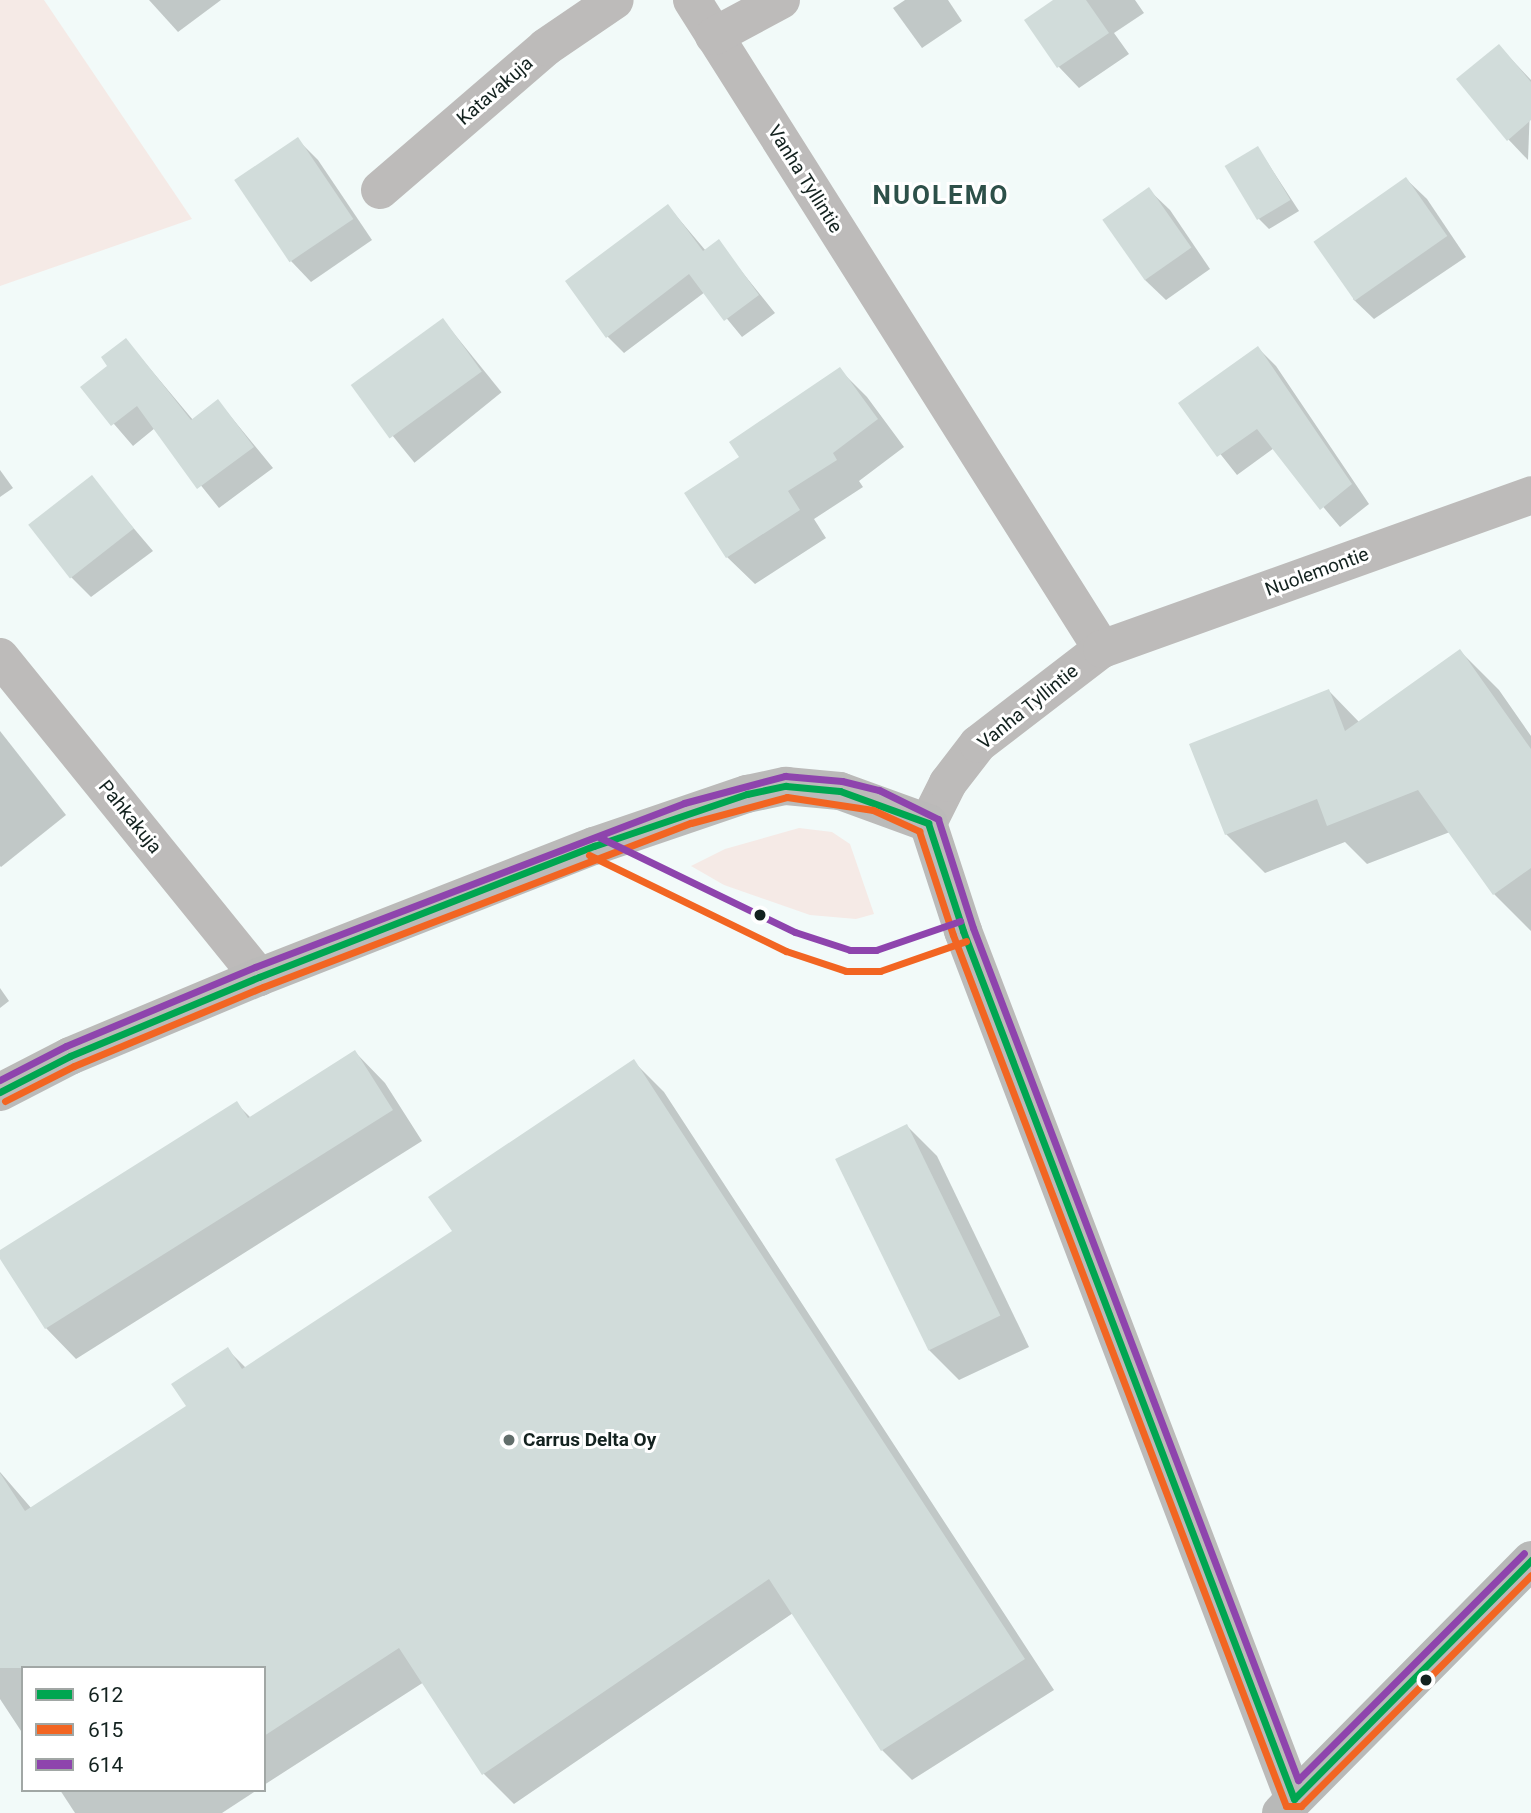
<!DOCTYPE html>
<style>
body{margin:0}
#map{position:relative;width:1531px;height:1813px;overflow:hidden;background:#f2faf9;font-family:Roboto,sans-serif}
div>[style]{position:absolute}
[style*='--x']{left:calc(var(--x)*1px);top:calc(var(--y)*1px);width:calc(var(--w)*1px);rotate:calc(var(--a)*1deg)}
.green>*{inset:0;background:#f5eae6}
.shadow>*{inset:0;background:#0003;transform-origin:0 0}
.building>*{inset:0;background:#d1dcda;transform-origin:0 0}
.street>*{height:38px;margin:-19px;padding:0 19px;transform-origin:19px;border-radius:19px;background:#bdbbba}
.secondary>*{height:38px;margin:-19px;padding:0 19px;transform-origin:19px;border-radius:19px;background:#bbbab9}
.highway>*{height:38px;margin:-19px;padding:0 19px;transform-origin:19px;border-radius:19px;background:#b8b9b8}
.bus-1>*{height:7px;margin:-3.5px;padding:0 3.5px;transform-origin:3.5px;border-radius:3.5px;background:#00a651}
.bus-2>*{height:7px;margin:-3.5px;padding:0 3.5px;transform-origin:3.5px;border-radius:3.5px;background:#f26522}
.bus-3>*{height:7px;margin:-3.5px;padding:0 3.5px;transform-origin:3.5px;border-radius:3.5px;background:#8e44ad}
.dots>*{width:19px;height:19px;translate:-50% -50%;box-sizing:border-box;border:4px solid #fff;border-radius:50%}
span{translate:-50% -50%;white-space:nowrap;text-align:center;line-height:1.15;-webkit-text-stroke:6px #fff;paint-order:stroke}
.street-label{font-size:19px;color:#13221f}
.poi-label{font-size:19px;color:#13221f;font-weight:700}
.left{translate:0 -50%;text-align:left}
.district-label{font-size:26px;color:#2d5049;font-weight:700;letter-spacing:2px}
.legend{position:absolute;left:21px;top:1666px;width:245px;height:126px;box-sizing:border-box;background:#fff;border:2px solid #a1a7a5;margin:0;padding:9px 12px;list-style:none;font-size:21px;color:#13221f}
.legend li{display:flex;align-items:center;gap:14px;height:35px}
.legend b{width:35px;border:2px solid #a1a7a5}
</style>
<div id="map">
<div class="green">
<i style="clip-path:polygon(0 0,44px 0,192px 219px,0 286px)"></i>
<i style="clip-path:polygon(799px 828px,832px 832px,850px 844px,874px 914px,856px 919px,810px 915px,724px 885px,691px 866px,725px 849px)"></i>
</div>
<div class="shadow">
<i style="clip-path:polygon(149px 0,221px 0,178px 32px)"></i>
<i style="clip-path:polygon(905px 0,948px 0,962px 21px,922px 48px,893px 8px)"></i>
<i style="clip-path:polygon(1056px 0,1135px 0,1144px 13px,1114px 33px,1129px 54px,1079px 88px,1059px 67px,1026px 20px)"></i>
<i style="clip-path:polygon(1499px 46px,1531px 80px,1528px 160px,1508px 139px)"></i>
<i style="clip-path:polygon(297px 139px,318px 160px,372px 240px,311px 282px,291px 261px)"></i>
<i style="clip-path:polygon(1258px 148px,1299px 211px,1269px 229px,1259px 219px)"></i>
<i style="clip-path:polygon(1406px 179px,1427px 199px,1466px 257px,1374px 319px,1353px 299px)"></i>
<i style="clip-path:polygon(1149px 190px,1170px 210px,1210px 269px,1166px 300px,1145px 280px)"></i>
<i style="clip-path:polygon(668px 206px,706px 251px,718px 242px,775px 313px,742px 337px,705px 292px,624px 353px,607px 336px)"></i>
<i style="left:443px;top:320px;width:93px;height:112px;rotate:51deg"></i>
<i style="clip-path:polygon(126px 340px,193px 420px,218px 401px,273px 468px,219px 508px,155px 428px,133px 446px,83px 388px,110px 367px)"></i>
<i style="clip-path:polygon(1258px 348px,1276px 366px,1369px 504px,1340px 527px,1274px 448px,1237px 475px,1180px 403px)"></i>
<i style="clip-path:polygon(839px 369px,867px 397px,904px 447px,859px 481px,863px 487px,814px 519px,826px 538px,755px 584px,727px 557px,741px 457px)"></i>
<i style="clip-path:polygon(0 470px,13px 488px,0 497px)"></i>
<i style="clip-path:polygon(91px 478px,153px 551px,91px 597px,71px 577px)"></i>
<i style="clip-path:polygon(1460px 651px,1499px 690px,1531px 736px,1531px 931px,1494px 894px,1450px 832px,1367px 864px,1345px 842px,1265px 873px,1226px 834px,1329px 691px,1360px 723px)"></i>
<i style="clip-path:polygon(0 731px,66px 815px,1px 867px,0 866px)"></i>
<i style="clip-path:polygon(0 988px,9px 1001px,0 1008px)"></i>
<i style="clip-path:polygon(355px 1052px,385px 1083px,422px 1141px,76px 1359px,46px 1328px,0 1252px,236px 1103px,251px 1118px)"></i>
<i style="clip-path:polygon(634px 1062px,664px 1092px,1054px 1690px,912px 1780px,882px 1750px,793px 1613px,514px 1804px,484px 1774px,424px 1682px,264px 1785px,264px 1668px,23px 1668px,23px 1734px,0 1699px,0 1472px,32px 1509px,189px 1407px,227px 1349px,246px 1368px,454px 1232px)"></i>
<i style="clip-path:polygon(907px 1126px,937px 1156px,1029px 1347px,959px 1380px,929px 1350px)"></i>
<i style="clip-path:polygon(60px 1790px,257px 1790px,222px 1813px,75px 1813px)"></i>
</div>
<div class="building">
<i style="clip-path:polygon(1053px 0,1086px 0,1109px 33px,1057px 68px,1024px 20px)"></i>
<i style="clip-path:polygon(1499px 44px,1531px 82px,1531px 120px,1507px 141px,1456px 79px)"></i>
<i style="left:298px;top:137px;width:99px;height:77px;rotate:56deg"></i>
<i style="left:1258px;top:146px;width:63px;height:39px;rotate:59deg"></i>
<i style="left:1406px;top:177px;width:72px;height:113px;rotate:55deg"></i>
<i style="left:1149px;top:187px;width:74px;height:57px;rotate:55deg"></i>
<i style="clip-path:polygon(668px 204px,703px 251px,719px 239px,759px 295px,724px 321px,689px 274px,606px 338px,565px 281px)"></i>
<i style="left:443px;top:318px;width:66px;height:114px;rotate:54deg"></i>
<i style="clip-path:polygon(126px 338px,191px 420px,218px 399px,254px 447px,197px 489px,137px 406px,111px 426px,80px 387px,107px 366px,101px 357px)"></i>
<i style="clip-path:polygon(1258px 346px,1352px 484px,1320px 510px,1257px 429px,1217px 457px,1178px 403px)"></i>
<i style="clip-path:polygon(840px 367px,878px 419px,833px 453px,837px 460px,788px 491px,800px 510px,726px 558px,684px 493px,739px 457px,729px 442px)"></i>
<i style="left:92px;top:475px;width:68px;height:81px;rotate:52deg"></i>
<i style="clip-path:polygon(1460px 649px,1531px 749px,1531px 868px,1493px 895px,1418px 790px,1327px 826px,1317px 799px,1225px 835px,1189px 744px,1329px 689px,1345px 731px)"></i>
<i style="clip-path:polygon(355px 1050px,393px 1110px,45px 1329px,0 1259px,0 1250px,237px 1101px,248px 1118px)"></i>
<i style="clip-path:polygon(634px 1059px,1025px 1659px,881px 1751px,769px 1579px,482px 1775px,399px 1648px,264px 1736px,264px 1668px,0 1668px,0 1473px,25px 1511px,186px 1406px,171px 1384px,228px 1347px,242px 1369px,452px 1231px,428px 1197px)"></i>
<i style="left:907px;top:1124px;width:213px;height:80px;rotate:64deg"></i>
</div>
<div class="street">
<i style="--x:692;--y:0;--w:768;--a:57.72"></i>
<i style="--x:714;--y:36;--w:76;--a:-28.2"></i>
<i style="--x:380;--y:190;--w:219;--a:-40.7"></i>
<i style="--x:546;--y:47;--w:83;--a:-34.3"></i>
<i style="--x:0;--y:657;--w:412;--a:51"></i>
<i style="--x:928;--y:823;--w:45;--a:-63.4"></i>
<i style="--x:948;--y:783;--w:49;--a:-52.4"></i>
<i style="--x:978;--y:744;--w:156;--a:-37.5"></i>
<i style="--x:1102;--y:649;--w:456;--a:-19.7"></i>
</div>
<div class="secondary">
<i style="--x:0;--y:1092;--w:79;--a:-27.2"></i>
<i style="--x:70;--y:1056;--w:205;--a:-22.7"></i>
<i style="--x:259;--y:977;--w:360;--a:-21.4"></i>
<i style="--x:594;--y:846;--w:162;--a:-18.8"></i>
<i style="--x:747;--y:794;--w:40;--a:-12"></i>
<i style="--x:786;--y:786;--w:54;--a:5.3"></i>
<i style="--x:840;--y:791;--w:94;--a:20"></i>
<i style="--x:928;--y:823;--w:114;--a:72"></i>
<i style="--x:963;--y:931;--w:929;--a:69.13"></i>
</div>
<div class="highway">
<i style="--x:1281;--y:1813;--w:356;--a:-45.3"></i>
</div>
<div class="bus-1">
<i style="--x:928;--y:823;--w:114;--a:72"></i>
<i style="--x:963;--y:931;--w:929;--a:69.13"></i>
<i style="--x:0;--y:1092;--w:79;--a:-27.2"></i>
<i style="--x:70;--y:1056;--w:205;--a:-22.7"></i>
<i style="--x:259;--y:977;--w:360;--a:-21.4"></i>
<i style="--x:594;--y:846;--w:162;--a:-18.8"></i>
<i style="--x:747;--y:794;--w:40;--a:-12"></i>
<i style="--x:786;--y:786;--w:54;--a:5.3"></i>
<i style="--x:840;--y:791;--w:94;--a:20"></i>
<i style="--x:1294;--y:1799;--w:337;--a:-45.2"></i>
</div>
<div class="bus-2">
<i style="--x:589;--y:855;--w:219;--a:26"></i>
<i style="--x:786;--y:951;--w:63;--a:18.4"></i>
<i style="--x:846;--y:971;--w:34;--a:0"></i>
<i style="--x:880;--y:971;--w:91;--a:-19.2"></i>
<i style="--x:5;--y:1101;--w:77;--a:-26.9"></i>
<i style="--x:74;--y:1066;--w:205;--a:-22.7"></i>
<i style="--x:263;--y:987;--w:458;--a:-21"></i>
<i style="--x:691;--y:823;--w:99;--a:-15.2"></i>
<i style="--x:787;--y:797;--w:87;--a:8.6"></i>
<i style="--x:873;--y:810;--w:51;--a:24.5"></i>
<i style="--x:919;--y:831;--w:109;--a:71.9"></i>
<i style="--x:953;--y:935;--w:932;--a:69.08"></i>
<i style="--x:1286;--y:1806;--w:15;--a:0"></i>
<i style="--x:1301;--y:1806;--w:326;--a:-45.1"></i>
</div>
<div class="bus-3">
<i style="--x:599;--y:837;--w:218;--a:25.9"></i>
<i style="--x:795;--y:932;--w:58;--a:18.1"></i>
<i style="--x:850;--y:950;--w:26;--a:0"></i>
<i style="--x:876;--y:950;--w:89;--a:-19"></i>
<i style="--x:0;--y:1080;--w:74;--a:-27.3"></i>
<i style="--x:66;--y:1046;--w:205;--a:-22.7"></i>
<i style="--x:255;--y:967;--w:459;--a:-20.9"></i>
<i style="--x:684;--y:803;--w:105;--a:-15"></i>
<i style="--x:785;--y:776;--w:57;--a:5"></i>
<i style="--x:842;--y:781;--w:38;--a:14"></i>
<i style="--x:879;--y:790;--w:66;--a:26.2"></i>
<i style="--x:938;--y:819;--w:114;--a:72.2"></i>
<i style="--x:973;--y:928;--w:912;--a:69.12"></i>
<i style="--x:1298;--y:1780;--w:320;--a:-45.1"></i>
</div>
<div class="dots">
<i style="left:760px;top:915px;background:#13221f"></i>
<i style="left:509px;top:1440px;background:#616e6b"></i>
<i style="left:1426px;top:1680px;background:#13221f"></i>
</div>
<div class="street-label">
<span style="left:495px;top:91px;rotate:-41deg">Katavakuja</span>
<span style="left:805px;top:179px;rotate:58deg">Vanha Tyllintie</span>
<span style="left:1317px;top:572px;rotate:-20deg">Nuolemontie</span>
<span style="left:1028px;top:707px;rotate:-39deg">Vanha Tyllintie</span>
<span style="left:130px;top:817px;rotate:51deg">Pahkakuja</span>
</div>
<div class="poi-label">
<span class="left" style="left:523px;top:1440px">Carrus Delta Oy</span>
</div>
<div class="district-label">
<span style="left:941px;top:196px">NUOLEMO</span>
</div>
<ul class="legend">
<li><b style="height:9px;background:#00a651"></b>612</li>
<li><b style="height:9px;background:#f26522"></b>615</li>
<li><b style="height:9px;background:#8e44ad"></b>614</li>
</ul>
</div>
